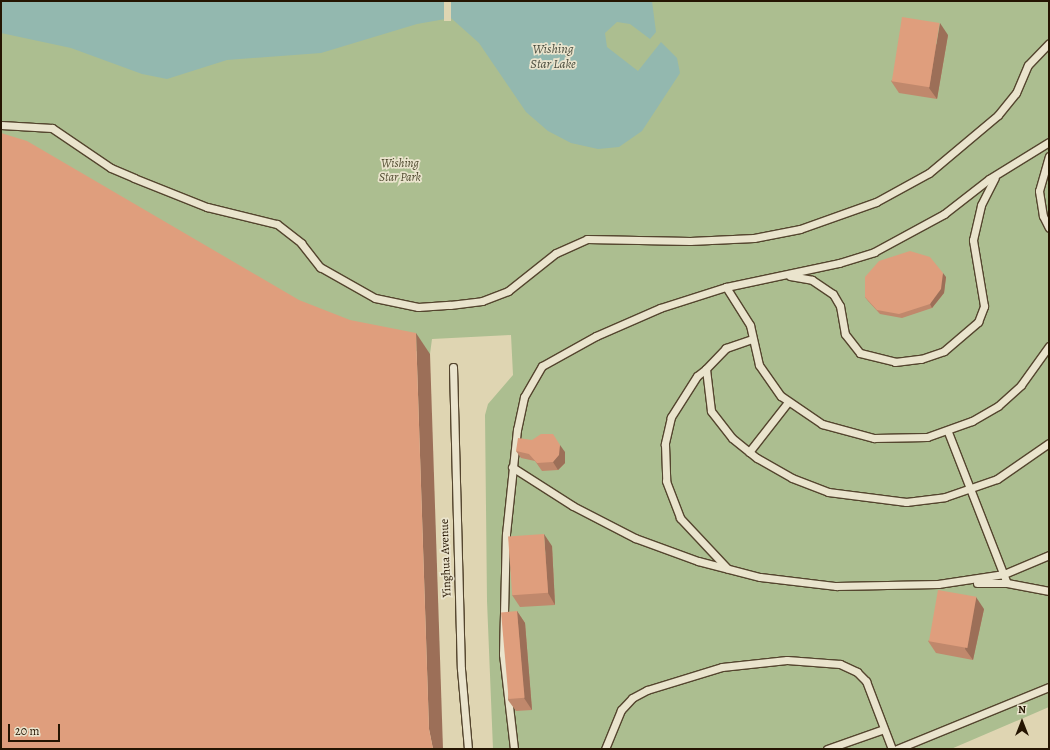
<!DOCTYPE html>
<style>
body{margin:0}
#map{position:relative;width:1050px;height:750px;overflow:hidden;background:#dfd5b2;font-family:Alegreya,serif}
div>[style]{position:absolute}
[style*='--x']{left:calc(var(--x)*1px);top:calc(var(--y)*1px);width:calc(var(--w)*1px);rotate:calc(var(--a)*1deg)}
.green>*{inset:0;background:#acbe90}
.water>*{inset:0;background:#93b8af}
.pier>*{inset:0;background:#dfd5b2;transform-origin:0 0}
.roads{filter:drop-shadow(1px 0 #54452e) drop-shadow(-1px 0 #54452e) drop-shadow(0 1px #54452e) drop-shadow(0 -1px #54452e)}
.service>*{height:7px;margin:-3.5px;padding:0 3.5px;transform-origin:3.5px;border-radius:3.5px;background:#eae4cd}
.wall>*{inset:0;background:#c0886c}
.shaded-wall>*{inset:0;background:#9c6f58}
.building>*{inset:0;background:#df9e7d;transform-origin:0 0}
span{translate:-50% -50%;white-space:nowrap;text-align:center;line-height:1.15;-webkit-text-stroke:3.5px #eae4cd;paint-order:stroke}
.park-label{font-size:12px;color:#4e482d;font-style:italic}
.street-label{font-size:12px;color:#251502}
.water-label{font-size:13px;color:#4c4e3f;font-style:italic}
.frame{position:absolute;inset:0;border:2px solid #251502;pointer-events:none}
.north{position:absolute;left:1002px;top:702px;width:40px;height:40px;-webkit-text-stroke:3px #eae4cd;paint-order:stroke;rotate:0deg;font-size:11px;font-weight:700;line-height:16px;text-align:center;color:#251502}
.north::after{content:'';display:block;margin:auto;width:14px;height:18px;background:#251502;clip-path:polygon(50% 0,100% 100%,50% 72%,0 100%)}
.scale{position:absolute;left:8px;top:724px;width:52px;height:18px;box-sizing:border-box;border:2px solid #251502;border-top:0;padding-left:5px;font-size:12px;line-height:14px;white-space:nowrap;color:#251502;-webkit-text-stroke:3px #eae4cd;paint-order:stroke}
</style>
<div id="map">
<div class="green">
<i style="clip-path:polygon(1px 1px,1049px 1px,1049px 707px,951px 749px,493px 749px,487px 601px,485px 415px,488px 404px,513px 375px,511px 335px,432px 339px,430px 354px,365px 341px,1px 150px)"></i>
</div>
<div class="water">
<i style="clip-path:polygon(1px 1px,652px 1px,656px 32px,650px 39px,630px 24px,617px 22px,605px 33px,607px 47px,638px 71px,661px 42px,677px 58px,680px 73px,642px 131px,619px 147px,598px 149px,571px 143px,548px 131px,526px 112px,479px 43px,451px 18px,417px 24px,321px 53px,227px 60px,167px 79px,142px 74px,71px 48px,1px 33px)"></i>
</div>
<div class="pier">
<i style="left:444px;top:1px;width:7px;height:20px"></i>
</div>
<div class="roads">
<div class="service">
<i style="--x:1;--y:125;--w:51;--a:3.4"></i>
<i style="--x:52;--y:128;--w:71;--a:34.1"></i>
<i style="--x:111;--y:168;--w:25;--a:23"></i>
<i style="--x:134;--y:178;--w:79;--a:21.7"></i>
<i style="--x:207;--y:207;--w:72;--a:13.7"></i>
<i style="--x:277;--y:224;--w:31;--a:38"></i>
<i style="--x:301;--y:243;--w:31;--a:52"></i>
<i style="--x:320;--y:267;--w:63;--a:29.4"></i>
<i style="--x:375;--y:298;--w:44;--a:11.8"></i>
<i style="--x:418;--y:307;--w:32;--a:-4"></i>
<i style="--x:450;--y:305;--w:32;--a:-7"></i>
<i style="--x:482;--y:301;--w:28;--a:-21"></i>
<i style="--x:508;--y:291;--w:61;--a:-38.4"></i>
<i style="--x:556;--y:253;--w:34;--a:-24"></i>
<i style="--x:587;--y:239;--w:103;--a:1.1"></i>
<i style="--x:690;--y:241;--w:64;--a:-2.7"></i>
<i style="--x:754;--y:238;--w:47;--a:-11.1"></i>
<i style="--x:800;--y:229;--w:81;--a:-19.6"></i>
<i style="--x:876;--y:202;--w:60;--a:-28.7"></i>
<i style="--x:929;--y:173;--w:90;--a:-40"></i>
<i style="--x:998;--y:115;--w:28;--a:-51"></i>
<i style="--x:1016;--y:93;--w:30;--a:-67"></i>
<i style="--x:1028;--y:65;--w:30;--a:-46"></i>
<i style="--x:1049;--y:156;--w:36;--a:106"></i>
<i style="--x:1039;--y:191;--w:25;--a:81"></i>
<i style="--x:1043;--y:216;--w:13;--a:63"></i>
<i style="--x:790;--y:276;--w:22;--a:10"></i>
<i style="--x:812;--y:280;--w:25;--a:34"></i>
<i style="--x:833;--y:294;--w:14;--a:60"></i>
<i style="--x:840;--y:306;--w:28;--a:80"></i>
<i style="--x:845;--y:334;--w:24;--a:52"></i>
<i style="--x:860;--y:353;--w:36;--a:14"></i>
<i style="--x:895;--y:362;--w:26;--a:-7"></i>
<i style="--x:921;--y:359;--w:24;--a:-19"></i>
<i style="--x:944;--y:351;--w:45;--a:-40.5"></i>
<i style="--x:978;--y:322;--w:17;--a:-69"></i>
<i style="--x:984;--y:306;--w:67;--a:-99.5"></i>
<i style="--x:973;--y:240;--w:36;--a:-77"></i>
<i style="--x:981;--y:205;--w:30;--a:-63"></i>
<i style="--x:726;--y:287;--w:45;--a:57.7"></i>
<i style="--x:750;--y:325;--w:41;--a:77.3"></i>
<i style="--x:759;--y:365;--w:38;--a:55"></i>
<i style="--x:781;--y:396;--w:50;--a:34.3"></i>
<i style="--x:822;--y:424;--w:54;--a:15.1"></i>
<i style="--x:874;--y:438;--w:53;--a:-1.1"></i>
<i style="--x:927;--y:437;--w:48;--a:-19.6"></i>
<i style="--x:972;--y:421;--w:30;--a:-30"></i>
<i style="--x:998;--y:406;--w:31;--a:-42"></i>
<i style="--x:1021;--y:385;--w:48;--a:-54.3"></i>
<i style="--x:752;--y:339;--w:28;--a:161"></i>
<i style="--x:726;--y:348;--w:29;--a:134"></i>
<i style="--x:706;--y:369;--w:42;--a:83.2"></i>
<i style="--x:711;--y:411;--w:34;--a:52"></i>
<i style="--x:732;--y:438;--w:32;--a:39"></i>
<i style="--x:757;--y:458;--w:40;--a:29.7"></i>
<i style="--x:792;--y:478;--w:39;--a:21"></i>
<i style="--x:828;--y:492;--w:79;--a:7.3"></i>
<i style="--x:906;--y:502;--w:39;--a:-7"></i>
<i style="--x:945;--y:497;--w:55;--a:-19.1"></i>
<i style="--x:997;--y:479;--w:63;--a:-34.7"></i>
<i style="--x:453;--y:367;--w:302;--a:88.5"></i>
<i style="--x:461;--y:669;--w:80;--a:85"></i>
<i style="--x:706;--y:369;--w:11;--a:142"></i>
<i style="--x:697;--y:376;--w:49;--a:122.4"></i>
<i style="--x:671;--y:417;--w:28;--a:103"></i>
<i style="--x:665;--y:444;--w:37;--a:88"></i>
<i style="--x:666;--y:481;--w:40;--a:69"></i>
<i style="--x:680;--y:518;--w:69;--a:46.8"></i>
<i style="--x:948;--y:432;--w:162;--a:68.7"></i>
<i style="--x:749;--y:452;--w:63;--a:-52"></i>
<i style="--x:512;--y:467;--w:72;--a:32.6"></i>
<i style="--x:573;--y:506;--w:70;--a:27.3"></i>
<i style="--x:635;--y:538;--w:67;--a:20.1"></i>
<i style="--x:698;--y:561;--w:64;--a:14.5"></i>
<i style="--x:760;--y:577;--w:77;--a:6.8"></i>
<i style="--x:836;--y:586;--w:102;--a:-1.1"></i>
<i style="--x:938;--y:584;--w:67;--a:-8.6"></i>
<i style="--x:1004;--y:574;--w:49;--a:-22.9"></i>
<i style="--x:977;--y:583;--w:30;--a:0"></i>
<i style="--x:1007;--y:583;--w:43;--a:10.8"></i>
<i style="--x:514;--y:749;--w:96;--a:-96.6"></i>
<i style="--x:503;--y:654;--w:120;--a:-88.6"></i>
<i style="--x:506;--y:534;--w:105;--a:-84"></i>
<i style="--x:517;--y:430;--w:34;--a:-78"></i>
<i style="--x:524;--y:397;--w:36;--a:-60"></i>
<i style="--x:542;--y:366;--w:62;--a:-29.1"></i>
<i style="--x:596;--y:336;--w:70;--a:-23.6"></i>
<i style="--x:660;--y:308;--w:69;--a:-17.7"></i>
<i style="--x:726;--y:287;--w:116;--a:-12"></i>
<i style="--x:839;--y:263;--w:37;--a:-17"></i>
<i style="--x:874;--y:252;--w:80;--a:-28.5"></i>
<i style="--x:944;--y:214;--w:57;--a:-37.9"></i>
<i style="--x:989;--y:179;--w:70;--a:-31.7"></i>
<i style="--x:605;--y:749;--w:42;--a:-67.7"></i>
<i style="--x:621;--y:710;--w:16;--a:-47"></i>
<i style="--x:632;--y:698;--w:17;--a:-28"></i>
<i style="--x:647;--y:690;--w:78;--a:-17"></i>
<i style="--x:722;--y:667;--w:65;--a:-6.1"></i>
<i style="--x:787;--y:660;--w:53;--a:4.3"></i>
<i style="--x:840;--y:664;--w:19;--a:25"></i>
<i style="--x:857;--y:672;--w:13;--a:45"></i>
<i style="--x:866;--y:681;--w:73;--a:69.1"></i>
<i style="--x:827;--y:749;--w:60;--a:-19.3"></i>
<i style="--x:897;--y:749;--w:164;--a:-22.2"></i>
</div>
</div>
<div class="wall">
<i style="clip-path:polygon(948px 35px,937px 99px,899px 93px,891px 81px)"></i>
<i style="clip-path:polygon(946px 277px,944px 293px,932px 308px,902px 318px,880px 314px,868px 301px,865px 297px)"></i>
<i style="clip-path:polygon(516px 451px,565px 452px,565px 463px,558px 470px,542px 471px,535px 461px,521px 458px)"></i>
<i style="clip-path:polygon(552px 546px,555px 605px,520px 607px,512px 595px)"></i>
<i style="clip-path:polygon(984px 609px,973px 660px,936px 653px,928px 641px)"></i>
<i style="clip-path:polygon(517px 611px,525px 623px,532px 710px,516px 711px,508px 700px)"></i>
</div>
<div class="shaded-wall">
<i style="clip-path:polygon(940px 23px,948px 35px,937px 99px,929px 88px)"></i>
<i style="clip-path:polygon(943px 273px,946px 277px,944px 293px,932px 308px,930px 304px)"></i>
<i style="clip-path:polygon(416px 333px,430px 354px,443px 749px,433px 749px,429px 729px)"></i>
<i style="clip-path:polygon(560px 445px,565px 452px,565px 463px,558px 470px,553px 462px)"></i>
<i style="clip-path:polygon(544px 534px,552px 546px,555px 605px,548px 593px)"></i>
<i style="clip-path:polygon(976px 597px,984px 609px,973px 660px,965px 649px)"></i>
<i style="clip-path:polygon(517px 611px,525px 623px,532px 710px,524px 698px)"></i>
</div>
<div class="building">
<i style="left:902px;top:17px;width:38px;height:65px;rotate:9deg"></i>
<i style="clip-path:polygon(1px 133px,27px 141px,299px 300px,350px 320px,416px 333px,429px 729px,433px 749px,1px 749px)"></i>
<i style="clip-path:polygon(910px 251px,930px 257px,943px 273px,941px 289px,930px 304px,899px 314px,877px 310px,865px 297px,865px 277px,879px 261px)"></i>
<i style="clip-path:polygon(541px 434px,553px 434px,560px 445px,559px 455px,553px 462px,537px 463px,529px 454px,516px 451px,518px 438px,532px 440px)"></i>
<i style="left:544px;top:534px;width:59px;height:36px;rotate:86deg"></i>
<i style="left:938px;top:590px;width:39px;height:52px;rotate:10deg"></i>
<i style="left:517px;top:611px;width:87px;height:16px;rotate:85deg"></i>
</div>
<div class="park-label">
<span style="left:400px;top:171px">Wishing<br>Star Park</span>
</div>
<div class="street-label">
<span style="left:446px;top:558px;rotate:-92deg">Yinghua Avenue</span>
</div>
<div class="water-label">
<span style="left:553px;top:57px">Wishing<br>Star Lake</span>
</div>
<div class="frame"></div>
<div class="north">N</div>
<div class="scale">20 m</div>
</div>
